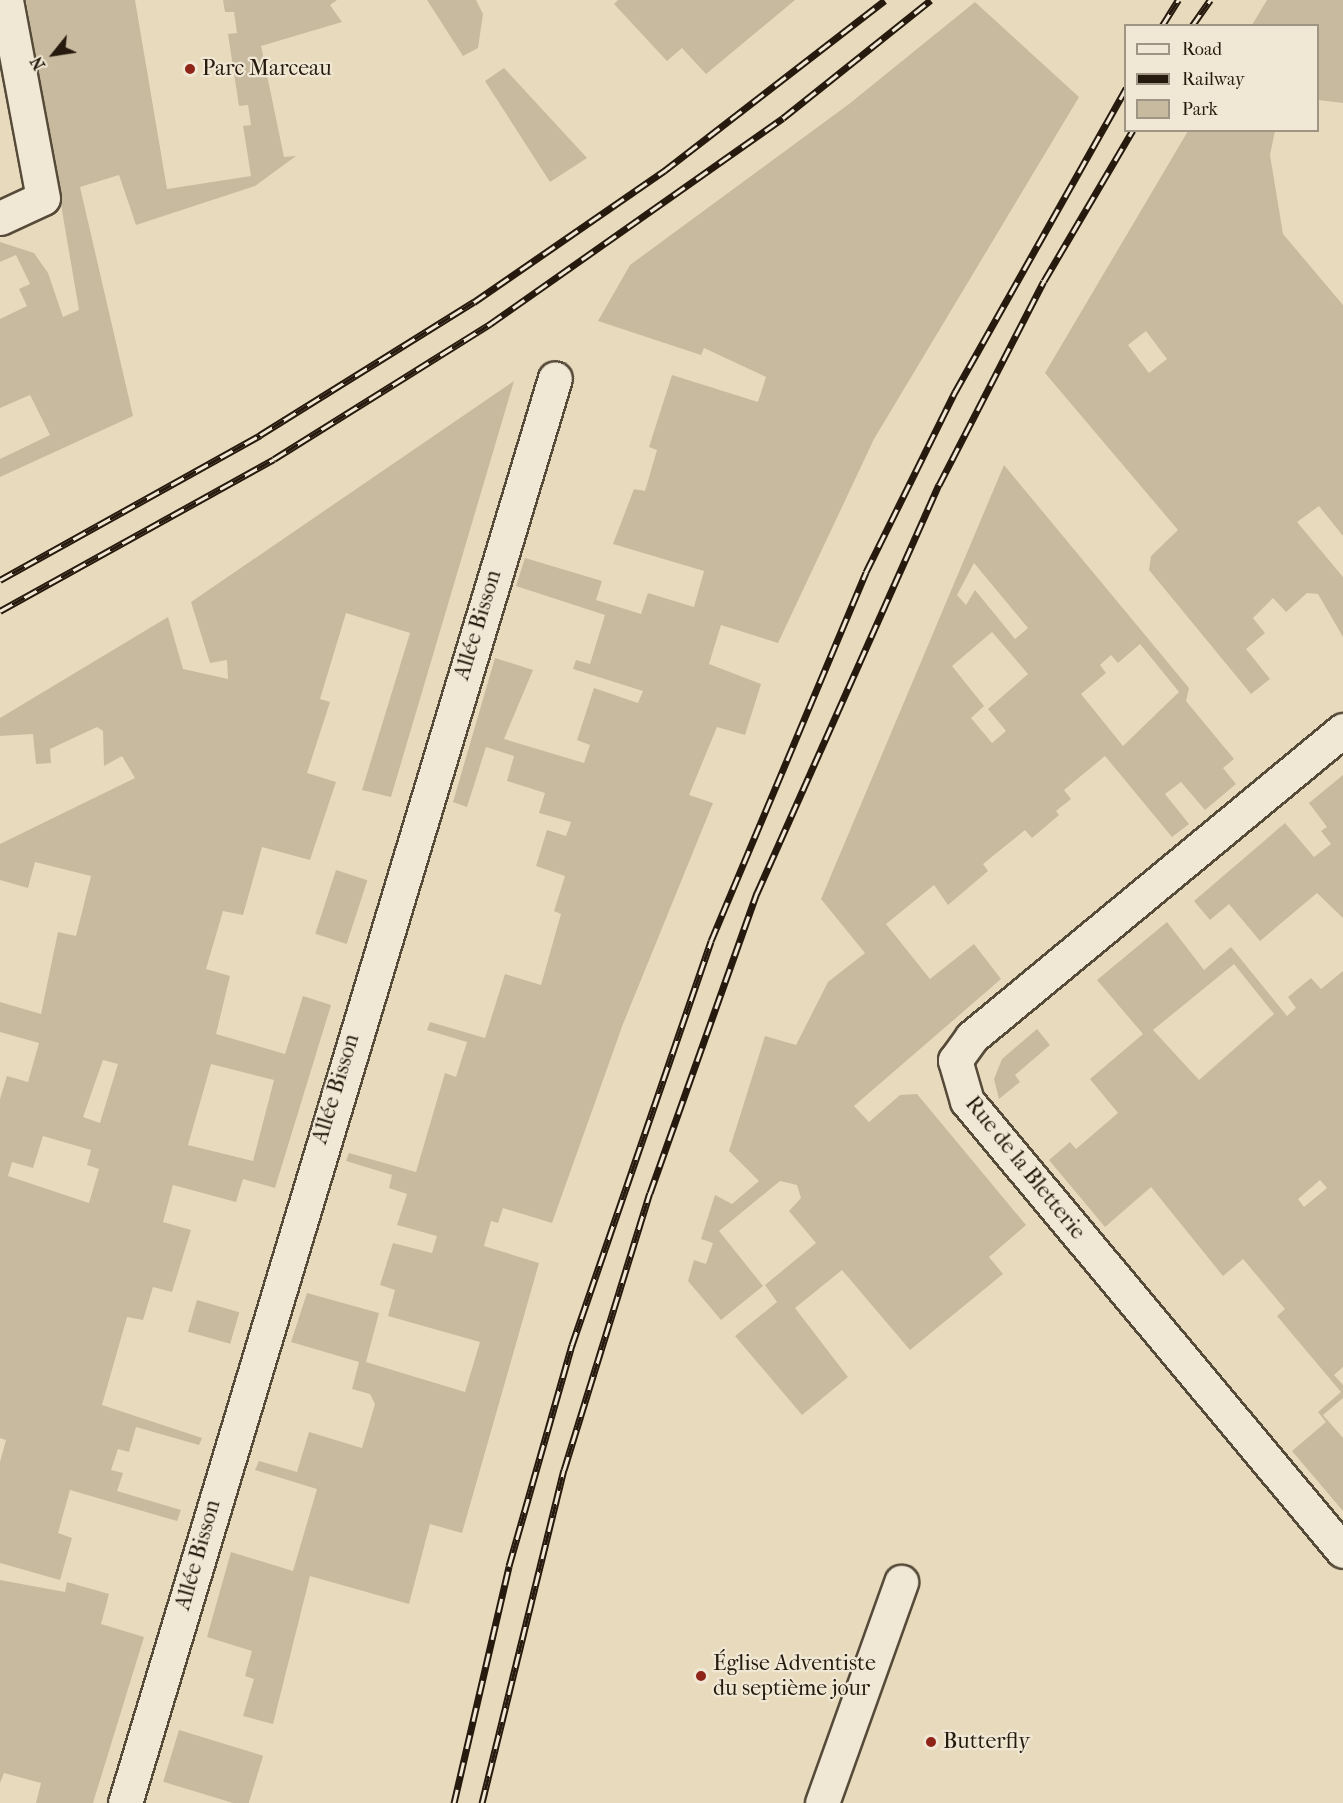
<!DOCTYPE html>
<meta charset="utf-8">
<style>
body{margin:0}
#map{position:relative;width:1343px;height:1803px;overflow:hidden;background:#e8dbbd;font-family:"IM FELL French Canon",serif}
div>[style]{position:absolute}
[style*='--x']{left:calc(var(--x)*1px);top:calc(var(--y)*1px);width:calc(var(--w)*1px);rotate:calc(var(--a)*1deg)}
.green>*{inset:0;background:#c7ba9f;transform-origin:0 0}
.roads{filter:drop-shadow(2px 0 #564a39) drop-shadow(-2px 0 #564a39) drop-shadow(0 2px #564a39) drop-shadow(0 -2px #564a39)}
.minor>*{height:33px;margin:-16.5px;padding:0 16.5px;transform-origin:16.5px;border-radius:16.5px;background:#f0e8d4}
.rail>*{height:7px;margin-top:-3.5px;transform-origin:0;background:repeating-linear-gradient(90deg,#f0e8d4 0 14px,#26190d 0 28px);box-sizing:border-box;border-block:2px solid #26190d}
.dots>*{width:16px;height:16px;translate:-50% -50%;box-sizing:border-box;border:3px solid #f0e8d4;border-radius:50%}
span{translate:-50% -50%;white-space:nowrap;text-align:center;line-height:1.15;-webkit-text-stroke:4.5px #f0e8d4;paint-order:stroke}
.poi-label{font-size:22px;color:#26190d}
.left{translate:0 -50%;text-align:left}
.street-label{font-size:22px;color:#26190d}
.legend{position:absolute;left:1124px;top:24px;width:195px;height:108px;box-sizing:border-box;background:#f0e8d4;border:2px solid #9f9584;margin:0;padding:8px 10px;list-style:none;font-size:18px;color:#26190d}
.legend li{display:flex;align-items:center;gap:12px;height:30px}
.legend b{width:30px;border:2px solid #9f9584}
.north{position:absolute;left:24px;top:24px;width:60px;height:60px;-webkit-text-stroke:4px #f0e8d4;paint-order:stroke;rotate:240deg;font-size:16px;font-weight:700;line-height:24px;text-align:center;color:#26190d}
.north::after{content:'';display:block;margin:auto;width:21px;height:27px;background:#26190d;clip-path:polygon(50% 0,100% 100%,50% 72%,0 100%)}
</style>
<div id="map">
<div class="green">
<i style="clip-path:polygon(26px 0,135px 0,167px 189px,251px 176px,243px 126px,251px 125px,248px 105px,239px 106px,228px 34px,237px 33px,234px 12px,225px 12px,223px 0,337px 0,330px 5px,342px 22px,261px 46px,284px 157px,296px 156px,255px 186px,136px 225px,119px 175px,80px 187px,133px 416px,0 477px,0 459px,50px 435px,30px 395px,0 408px,0 319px,27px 306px,19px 289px,30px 284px,16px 255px,0 262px,0 242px,34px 253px,48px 273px,63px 317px,79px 310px)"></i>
<i style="clip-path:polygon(427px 0,476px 0,483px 14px,478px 48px,463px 56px)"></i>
<i style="clip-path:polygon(618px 0,795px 0,706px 74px,682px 48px,667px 61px,614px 4px)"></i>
<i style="clip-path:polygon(1267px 0,1343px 0,1343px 103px,1318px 100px,1318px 26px,1252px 25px)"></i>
<i style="clip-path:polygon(975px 2px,1079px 97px,874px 439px,778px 643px,721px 625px,709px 664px,761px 684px,745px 735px,717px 727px,689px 795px,713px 803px,623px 1024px,552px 1223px,503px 1208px,498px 1223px,491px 1221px,484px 1246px,539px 1263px,462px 1533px,430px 1524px,409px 1604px,310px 1576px,273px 1724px,243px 1716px,254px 1679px,245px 1676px,252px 1651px,207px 1637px,231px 1552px,293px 1571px,317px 1489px,255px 1470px,259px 1461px,297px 1472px,309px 1432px,362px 1448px,375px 1404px,370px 1394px,352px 1389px,359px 1362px,291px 1342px,307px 1293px,379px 1313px,366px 1362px,465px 1392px,480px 1342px,388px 1316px,395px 1290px,380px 1285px,393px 1243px,432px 1253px,437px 1236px,397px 1225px,407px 1194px,389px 1188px,392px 1175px,346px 1161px,349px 1153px,416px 1172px,445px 1073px,456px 1077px,467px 1042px,427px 1030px,430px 1022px,485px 1038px,505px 974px,541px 985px,561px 914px,554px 911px,565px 876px,536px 866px,547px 830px,566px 836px,571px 822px,539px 813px,545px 793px,507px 781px,514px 756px,486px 747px,467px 807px,453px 802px,495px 658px,533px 670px,504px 739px,584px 763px,590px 745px,577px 740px,594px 688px,638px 703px,643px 691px,573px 669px,576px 660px,590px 664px,605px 615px,516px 586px,525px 558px,602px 581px,596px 600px,641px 614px,648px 593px,694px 607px,704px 571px,613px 544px,634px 489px,645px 491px,657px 450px,649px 447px,672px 375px,758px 402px,766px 377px,704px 348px,701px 355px,598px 321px,630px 265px,849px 104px)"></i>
<i style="clip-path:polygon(504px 68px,587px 158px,550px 182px,485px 81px)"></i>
<i style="clip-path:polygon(evenodd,1188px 131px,1275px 131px,1270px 155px,1283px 234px,1343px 305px,1343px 536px,1319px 506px,1297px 522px,1343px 577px,1343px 637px,1318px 594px,1307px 593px,1286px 612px,1273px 598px,1253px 618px,1265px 633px,1246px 649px,1270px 679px,1251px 694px,1149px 570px,1151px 556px,1178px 530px,1045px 373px,1188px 131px,1146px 331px,1167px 359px,1149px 373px,1128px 345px,1146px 331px)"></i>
<i style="clip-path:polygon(evenodd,514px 381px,391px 797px,362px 790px,410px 633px,346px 613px,320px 699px,330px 702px,307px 773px,336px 782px,310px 860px,262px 847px,243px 915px,223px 911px,206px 969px,230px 976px,216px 1034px,285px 1054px,303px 996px,331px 1005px,275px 1188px,243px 1179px,236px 1202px,173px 1185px,163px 1222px,191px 1230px,172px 1292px,153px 1287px,143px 1320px,127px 1317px,102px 1405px,202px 1438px,199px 1445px,136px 1427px,129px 1452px,118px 1449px,111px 1470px,123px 1473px,117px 1491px,181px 1510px,177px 1521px,70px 1490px,58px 1533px,72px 1538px,60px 1580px,0 1563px,0 1462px,6px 1440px,0 1438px,0 1099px,7px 1076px,28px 1082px,39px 1043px,0 1032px,0 1002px,41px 1014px,58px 932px,76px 936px,91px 876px,35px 862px,28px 888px,0 880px,0 844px,135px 778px,122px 756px,104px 766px,103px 731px,97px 727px,50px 749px,51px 763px,36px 764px,33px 734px,0 736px,0 718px,168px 617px,183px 669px,228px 679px,227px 660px,210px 663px,191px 602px,514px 381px,103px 1060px,118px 1064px,100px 1123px,83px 1117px,103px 1060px,514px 381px,211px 1064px,274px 1080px,253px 1161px,188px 1145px,211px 1064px,514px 381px,43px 1136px,91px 1150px,87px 1165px,99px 1169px,89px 1203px,8px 1176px,12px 1162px,33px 1168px,43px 1136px)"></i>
<i style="clip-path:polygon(evenodd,1004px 465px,1189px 688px,1186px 701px,1234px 759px,1223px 768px,1236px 784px,1205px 810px,1181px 782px,1165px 794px,1189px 824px,1172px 837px,1105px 756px,1064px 790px,1071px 799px,1056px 811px,1059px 815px,1032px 838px,1025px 830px,983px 864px,988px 871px,948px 905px,934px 885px,886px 924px,930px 979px,974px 944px,1001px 979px,854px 1106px,869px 1122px,900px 1095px,917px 1094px,1026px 1225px,989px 1257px,1003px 1274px,910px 1350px,842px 1270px,795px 1308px,848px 1377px,802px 1415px,735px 1336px,777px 1302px,765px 1285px,816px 1243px,789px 1211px,801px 1198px,797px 1185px,780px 1181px,719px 1231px,763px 1286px,721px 1320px,688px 1281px,694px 1260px,706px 1264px,713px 1243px,701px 1239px,715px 1195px,732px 1204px,759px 1181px,729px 1151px,765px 1036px,796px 1045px,828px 982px,865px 953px,821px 899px,1004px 465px,974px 563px,1028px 628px,1015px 639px,975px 590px,966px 605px,957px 595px,974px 563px,1004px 465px,992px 632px,1028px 674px,988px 709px,1006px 731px,992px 743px,971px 718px,984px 706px,952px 666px,992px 632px,1004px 465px,1140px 644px,1179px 692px,1123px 746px,1081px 694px,1106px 673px,1100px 665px,1111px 655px,1118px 663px,1140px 644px)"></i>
<i style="clip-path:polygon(1343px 775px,1343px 918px,1317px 893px,1260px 941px,1229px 904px,1210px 920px,1194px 901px,1285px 823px,1314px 857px,1331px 844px,1321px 831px,1327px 827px,1309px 803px)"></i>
<i style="left:336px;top:870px;width:33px;height:67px;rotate:18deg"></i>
<i style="clip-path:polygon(evenodd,1167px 922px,1204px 970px,1231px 947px,1287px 1016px,1296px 1008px,1288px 997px,1311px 978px,1321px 989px,1343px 971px,1343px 1367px,1334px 1375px,1343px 1385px,1343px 1398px,1323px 1415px,1343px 1438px,1343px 1511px,1292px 1451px,1326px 1422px,1318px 1412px,1341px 1392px,1277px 1316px,1285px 1309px,1243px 1259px,1223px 1276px,1151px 1187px,1105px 1227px,1049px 1160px,1070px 1142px,1076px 1149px,1118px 1113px,1090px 1079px,1143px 1034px,1097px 980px,1167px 922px,1234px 964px,1274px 1014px,1199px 1080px,1153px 1030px,1234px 964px,1167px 922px,1320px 1180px,1327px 1188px,1304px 1207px,1298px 1199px,1320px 1180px)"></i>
<i style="clip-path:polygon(1037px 1029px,1050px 1045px,1015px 1075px,1020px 1082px,999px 1099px,994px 1079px,1002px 1059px)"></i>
<i style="left:197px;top:1300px;width:44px;height:33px;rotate:16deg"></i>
<i style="clip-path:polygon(0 1580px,65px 1592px,67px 1582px,109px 1594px,101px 1624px,144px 1637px,93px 1803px,36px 1803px,41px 1783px,4px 1773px,0 1783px)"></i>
<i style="left:179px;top:1730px;width:88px;height:54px;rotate:17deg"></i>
</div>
<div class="roads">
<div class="minor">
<i style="--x:0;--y:218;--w:47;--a:-24.9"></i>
<i style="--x:43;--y:198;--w:201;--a:-100.6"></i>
<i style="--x:1343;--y:730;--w:482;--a:140.4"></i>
<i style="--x:972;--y:1037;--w:29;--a:126"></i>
<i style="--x:955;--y:1060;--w:43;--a:73.7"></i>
<i style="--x:967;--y:1101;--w:586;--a:50.12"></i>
<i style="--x:125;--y:1803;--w:1488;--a:-73.21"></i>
<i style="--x:822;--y:1803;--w:235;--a:-70.3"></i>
</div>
</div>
<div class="rail">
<i style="--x:1162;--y:26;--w:31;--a:-58"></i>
<i style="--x:1192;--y:26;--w:32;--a:-55"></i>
<i style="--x:0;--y:580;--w:298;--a:-29.1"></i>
<i style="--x:260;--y:435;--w:252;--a:-31.9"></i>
<i style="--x:474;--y:302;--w:231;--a:-34.6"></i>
<i style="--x:664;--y:171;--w:279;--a:-37.7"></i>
<i style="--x:0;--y:611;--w:313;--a:-29"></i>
<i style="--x:274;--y:459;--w:255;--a:-32"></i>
<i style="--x:490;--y:324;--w:358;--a:-35.1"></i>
<i style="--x:783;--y:118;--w:189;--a:-38.6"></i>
<i style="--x:454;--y:1803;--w:243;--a:-76.9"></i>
<i style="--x:509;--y:1566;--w:230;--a:-74.1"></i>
<i style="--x:572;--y:1345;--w:427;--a:-71"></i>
<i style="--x:711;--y:941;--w:400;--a:-67.2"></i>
<i style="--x:866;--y:572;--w:201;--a:-63.7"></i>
<i style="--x:955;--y:392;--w:349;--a:-60.6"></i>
<i style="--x:482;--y:1803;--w:343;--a:-76.2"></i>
<i style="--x:564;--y:1470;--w:290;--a:-72.8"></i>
<i style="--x:650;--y:1193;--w:319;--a:-70.4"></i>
<i style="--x:757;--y:893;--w:447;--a:-66"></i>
<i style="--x:939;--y:485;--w:229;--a:-62.8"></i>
<i style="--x:1044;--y:281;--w:175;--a:-59.5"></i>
</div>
<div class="dots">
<i style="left:190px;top:69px;background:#8f2418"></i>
<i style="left:701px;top:1676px;background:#8f2418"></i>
<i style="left:931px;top:1742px;background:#8f2418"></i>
</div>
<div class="poi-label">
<span class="left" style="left:202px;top:69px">Parc Marceau</span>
<span class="left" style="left:713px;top:1676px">Église Adventiste<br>du septième jour</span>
<span class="left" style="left:943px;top:1742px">Butterfly</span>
</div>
<div class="street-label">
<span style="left:478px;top:625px;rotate:-73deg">Allée Bisson</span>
<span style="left:336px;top:1089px;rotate:-73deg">Allée Bisson</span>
<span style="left:1025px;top:1168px;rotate:51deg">Rue de la Bletterie</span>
<span style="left:198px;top:1555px;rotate:-74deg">Allée Bisson</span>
</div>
<ul class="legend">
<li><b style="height:8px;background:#f0e8d4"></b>Road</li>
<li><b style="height:8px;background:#26190d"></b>Railway</li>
<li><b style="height:16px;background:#c7ba9f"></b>Park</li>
</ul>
<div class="north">N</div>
</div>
